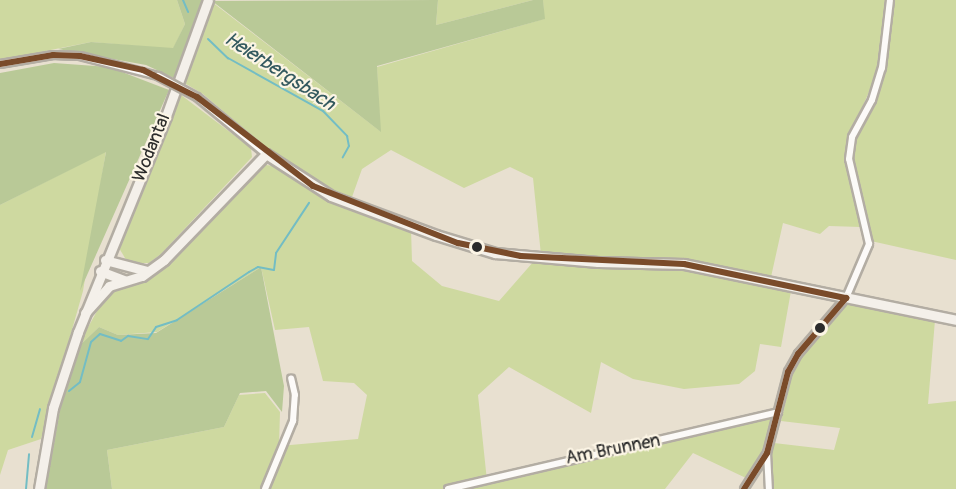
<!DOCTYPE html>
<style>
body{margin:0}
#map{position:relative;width:956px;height:489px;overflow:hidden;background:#e8e0d0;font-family:Pangolin,sans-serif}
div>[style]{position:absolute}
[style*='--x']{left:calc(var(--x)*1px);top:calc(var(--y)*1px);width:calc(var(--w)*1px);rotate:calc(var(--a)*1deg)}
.green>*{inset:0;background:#ced9a0}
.forest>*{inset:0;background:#b9c997}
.stream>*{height:2px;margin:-1px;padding:0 1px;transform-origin:1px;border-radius:1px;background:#73bdc4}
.roads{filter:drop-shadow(2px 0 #b3ada3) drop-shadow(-2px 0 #b3ada3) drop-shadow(0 2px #b3ada3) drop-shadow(0 -2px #b3ada3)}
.street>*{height:6px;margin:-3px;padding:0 3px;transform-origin:3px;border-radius:3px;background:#fcfaf8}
.secondary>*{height:9px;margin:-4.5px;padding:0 4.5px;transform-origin:4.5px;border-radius:4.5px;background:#f4f0ea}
.bridges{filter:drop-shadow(2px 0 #b3ada3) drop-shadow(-2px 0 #b3ada3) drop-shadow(0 2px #b3ada3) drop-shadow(0 -2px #b3ada3)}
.street-bridge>*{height:6px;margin:-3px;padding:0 3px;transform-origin:3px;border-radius:3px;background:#fcfaf8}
.bus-1>*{height:6px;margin:-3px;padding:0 3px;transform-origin:3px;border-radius:3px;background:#7a4b2a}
.dots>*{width:16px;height:16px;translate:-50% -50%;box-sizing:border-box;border:3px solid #fcf5e5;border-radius:50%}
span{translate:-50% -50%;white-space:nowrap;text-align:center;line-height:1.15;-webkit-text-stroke:4.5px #fcf5e5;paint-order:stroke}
.street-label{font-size:18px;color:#2b2b2b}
.water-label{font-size:20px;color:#33595f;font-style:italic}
</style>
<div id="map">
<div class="green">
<i style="clip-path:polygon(0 0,177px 0,185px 24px,173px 49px,91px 42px,0 60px)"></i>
<i style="clip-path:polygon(438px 0,533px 0,436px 25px)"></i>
<i style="clip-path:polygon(543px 0,888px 0,880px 67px,850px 135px,846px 157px,861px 227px,829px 226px,820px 234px,783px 223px,771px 277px,682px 261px,541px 255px,533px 178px,510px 167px,464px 188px,391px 150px,362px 169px,352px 197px,326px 187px,267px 148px,203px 94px,181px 81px,212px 2px,380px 131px,377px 67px,544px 19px)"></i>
<i style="clip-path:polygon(893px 0,956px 0,956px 260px,871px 241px,851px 159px,854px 137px,884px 69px)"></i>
<i style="clip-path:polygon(181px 95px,251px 148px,252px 157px,161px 254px,149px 263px,128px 263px,119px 248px)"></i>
<i style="clip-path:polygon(106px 151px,83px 291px,41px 439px,8px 450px,0 475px,0 205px)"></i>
<i style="clip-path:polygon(266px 165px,274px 166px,326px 197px,411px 229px,412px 261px,442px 286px,499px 301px,534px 261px,686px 267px,791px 291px,781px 347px,760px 344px,755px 371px,739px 384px,684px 389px,633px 379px,601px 362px,591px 413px,509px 367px,478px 395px,487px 481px,775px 417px,762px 453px,746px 478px,693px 453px,665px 489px,112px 489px,107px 450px,224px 427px,239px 395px,265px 393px,280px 412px,279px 446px,358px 439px,367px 395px,354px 383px,323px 381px,309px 327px,275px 330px,261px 267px,157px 332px,118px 335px,99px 327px,76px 349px,107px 293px,163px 269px)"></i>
<i style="clip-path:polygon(848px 304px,935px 320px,928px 404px,956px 401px,956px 489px,770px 489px,769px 460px,774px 443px,834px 450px,840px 428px,781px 421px,795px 364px,829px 320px)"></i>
</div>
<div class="forest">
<i style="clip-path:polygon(177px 0,205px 0,176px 79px,146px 65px,58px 49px,91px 42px,173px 48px,185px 24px)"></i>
<i style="clip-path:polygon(438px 0,436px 25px,533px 0,543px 0,545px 19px,377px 66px,381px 132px,212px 1px)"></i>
<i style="clip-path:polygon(54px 63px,109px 67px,169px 90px,80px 291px,106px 152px,0 205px,0 73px)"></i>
<i style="clip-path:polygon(261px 267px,284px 386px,282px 412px,266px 391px,240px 393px,224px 427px,107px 450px,112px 489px,46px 489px,63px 393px,76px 349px,99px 327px,118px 335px,156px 333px)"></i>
</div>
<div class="stream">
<i style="--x:183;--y:0;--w:13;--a:67"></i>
<i style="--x:208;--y:39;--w:28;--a:44"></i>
<i style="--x:228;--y:58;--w:109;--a:29.2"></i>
<i style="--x:323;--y:111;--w:35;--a:46"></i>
<i style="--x:347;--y:136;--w:10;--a:79"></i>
<i style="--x:349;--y:146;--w:13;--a:119"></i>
<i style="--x:69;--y:391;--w:14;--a:-39"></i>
<i style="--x:80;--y:382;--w:41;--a:-74.6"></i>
<i style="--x:91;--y:342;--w:12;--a:-42"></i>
<i style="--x:100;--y:334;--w:22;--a:18"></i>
<i style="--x:121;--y:341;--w:9;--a:-36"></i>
<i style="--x:128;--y:336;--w:20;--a:9"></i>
<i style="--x:148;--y:339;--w:14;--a:-56"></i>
<i style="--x:156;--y:327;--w:22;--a:-18"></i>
<i style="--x:177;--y:320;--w:87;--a:-33.7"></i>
<i style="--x:249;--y:272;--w:10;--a:-29"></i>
<i style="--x:258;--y:267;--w:16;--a:11"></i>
<i style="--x:274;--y:270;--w:17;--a:-83"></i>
<i style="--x:276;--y:253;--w:60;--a:-56.6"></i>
<i style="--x:32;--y:437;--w:29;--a:-74"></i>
<i style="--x:26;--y:489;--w:35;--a:-85"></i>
</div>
<div class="roads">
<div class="street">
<i style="--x:0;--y:64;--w:54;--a:-9.6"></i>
<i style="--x:53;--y:55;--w:27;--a:2"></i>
<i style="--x:80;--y:56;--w:81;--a:14.4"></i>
<i style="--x:197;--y:97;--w:89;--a:39.6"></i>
<i style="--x:767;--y:453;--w:36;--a:87"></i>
<i style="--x:265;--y:489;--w:74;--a:-67.6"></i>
<i style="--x:293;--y:421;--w:26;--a:-86"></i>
<i style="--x:295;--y:395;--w:17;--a:-103"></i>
<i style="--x:448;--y:489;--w:339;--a:-13.1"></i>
<i style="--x:744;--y:489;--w:43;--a:-57.4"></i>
<i style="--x:767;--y:453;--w:84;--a:-75.5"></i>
<i style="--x:788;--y:372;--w:21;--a:-61"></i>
<i style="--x:798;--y:354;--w:74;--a:-49.4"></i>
<i style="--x:846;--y:298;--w:59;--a:-66.9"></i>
<i style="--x:869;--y:244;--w:87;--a:-103.2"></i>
<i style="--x:849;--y:159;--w:22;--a:-82"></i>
<i style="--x:852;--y:137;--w:42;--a:-61.6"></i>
<i style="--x:872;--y:100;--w:34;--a:-73"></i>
<i style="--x:882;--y:68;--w:68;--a:-83.3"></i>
</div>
<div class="secondary">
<i style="--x:105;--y:260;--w:43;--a:14.7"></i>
<i style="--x:100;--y:271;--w:26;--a:21"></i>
<i style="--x:85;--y:313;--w:36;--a:-48"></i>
<i style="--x:109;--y:286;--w:34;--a:-17"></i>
<i style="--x:142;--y:276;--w:27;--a:-36"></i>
<i style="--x:164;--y:260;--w:147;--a:-46.1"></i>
<i style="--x:266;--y:154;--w:77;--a:32.9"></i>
<i style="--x:331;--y:196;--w:112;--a:20.4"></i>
<i style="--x:436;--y:235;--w:62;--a:17"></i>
<i style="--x:495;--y:253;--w:103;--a:5"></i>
<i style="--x:598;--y:262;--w:86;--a:1.3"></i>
<i style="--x:684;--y:264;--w:278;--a:11.6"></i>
<i style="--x:39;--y:489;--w:82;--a:-80.2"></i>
<i style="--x:53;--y:408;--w:80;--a:-71.8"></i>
<i style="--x:78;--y:332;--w:233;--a:-67.8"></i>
<i style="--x:166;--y:116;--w:123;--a:-70.1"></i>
</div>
</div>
<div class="bridges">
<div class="street-bridge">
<i style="--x:158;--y:76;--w:44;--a:28.3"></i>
</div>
</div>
<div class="bus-1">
<i style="--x:0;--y:64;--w:54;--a:-9.6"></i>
<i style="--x:53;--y:55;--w:27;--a:2"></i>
<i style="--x:80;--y:56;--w:65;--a:12.5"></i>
<i style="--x:143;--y:70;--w:60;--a:26.6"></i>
<i style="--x:197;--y:97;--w:146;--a:37.5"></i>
<i style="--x:313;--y:186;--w:156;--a:21.5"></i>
<i style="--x:458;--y:243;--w:64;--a:11.7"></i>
<i style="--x:521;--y:256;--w:163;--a:2.8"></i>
<i style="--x:684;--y:264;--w:166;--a:11.9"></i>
<i style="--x:744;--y:489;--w:43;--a:-57.4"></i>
<i style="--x:767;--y:453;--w:84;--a:-75.5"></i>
<i style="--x:788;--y:372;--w:21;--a:-61"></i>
<i style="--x:798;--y:354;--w:74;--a:-49.4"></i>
</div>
<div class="dots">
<i style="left:477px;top:247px;background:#2b2b2b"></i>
<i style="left:820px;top:328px;background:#2b2b2b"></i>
</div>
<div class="street-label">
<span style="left:152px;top:148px;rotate:-68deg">Wodantal</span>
<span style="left:613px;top:450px;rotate:-11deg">Am Brunnen</span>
</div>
<div class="water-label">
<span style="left:280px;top:71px;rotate:33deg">Heierbergsbach</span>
</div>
</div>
